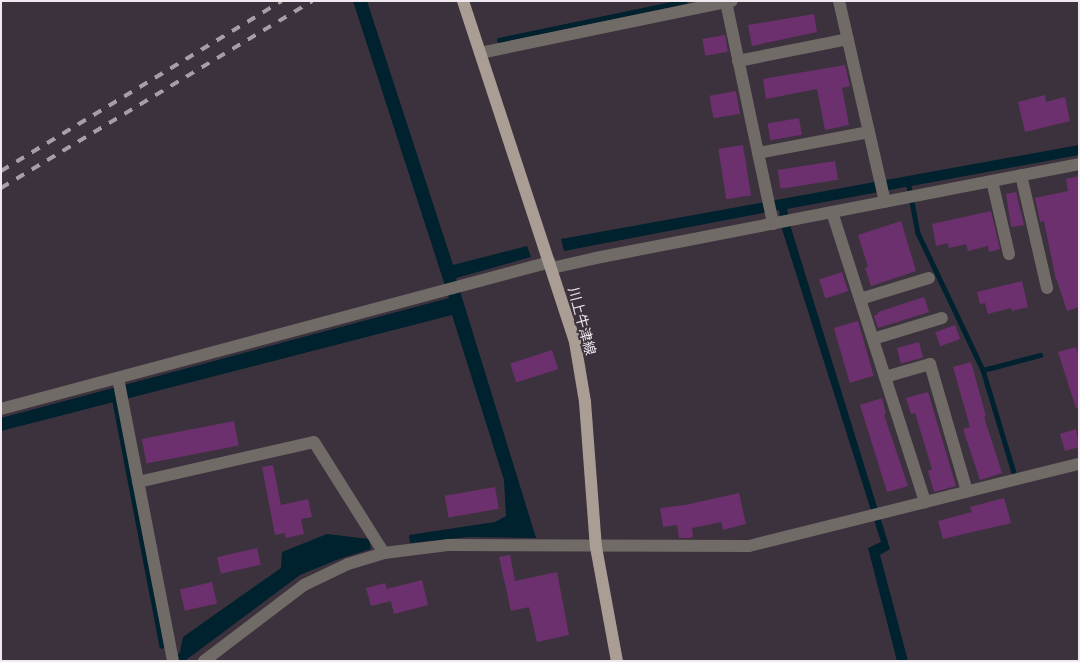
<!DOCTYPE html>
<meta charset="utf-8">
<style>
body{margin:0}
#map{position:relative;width:1080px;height:662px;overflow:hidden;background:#3c323d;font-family:"PT Sans","Noto Sans JP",sans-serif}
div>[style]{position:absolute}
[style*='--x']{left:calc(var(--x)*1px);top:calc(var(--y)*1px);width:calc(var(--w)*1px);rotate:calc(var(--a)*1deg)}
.water>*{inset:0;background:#00212e}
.stream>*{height:4.5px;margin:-2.25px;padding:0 2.25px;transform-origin:2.25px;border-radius:2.25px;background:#00212e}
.building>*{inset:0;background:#6d306e;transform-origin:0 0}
.minor>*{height:12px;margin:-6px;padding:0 6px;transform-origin:6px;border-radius:6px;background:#706b66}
.major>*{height:12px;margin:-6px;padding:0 6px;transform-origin:6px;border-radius:6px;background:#aa9e94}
.rail>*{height:4px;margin-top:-2px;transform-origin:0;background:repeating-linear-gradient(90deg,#a79fa7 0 9px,transparent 0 18px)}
span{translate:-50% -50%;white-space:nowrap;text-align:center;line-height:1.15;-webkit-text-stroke:4px #3c323d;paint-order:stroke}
.street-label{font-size:14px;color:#f0e9f0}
.frame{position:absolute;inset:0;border:2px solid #f0e9f0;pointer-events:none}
</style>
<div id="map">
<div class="water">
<i style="clip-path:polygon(353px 1px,367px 1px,453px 265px,527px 246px,531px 257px,456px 278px,536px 538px,468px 537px,410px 543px,409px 535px,495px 522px,506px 516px,504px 480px,452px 315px,1px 431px,1px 418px,449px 298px)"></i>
<i style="clip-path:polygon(1079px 145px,1079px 155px,787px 209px,791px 228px,890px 549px,880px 555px,908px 661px,897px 661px,868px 548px,881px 542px,782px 229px,779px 210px,564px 251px,561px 239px)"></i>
<i style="clip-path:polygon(327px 534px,369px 539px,371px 549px,339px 559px,300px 575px,186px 660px,171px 661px,180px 652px,183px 637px,281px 568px,282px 552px)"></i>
</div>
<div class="stream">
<i style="--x:499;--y:40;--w:190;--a:-11.8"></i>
<i style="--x:909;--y:186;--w:48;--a:79.2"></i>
<i style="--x:918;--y:233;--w:152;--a:64.6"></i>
<i style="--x:983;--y:370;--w:108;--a:73.2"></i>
<i style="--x:983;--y:370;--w:59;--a:-14.7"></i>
<i style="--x:115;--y:402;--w:248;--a:79.1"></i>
</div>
<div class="building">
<i style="clip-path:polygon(814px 14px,817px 32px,752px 46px,748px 25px)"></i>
<i style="left:725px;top:35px;width:17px;height:23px;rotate:80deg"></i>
<i style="clip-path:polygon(845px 65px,850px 86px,842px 88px,849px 125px,825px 130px,817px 89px,766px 99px,763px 79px)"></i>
<i style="left:736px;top:91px;width:23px;height:27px;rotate:80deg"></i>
<i style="clip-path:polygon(1045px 95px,1046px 102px,1065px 97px,1070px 121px,1025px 132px,1018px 102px)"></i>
<i style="left:799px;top:118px;width:17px;height:32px;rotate:80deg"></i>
<i style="left:743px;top:145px;width:51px;height:25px;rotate:81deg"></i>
<i style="left:835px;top:161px;width:19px;height:58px;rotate:81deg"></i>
<i style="clip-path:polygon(1079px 176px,1079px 307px,1067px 311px,1057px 280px,1056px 280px,1044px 221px,1040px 222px,1035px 198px,1068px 191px,1066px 179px)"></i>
<i style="clip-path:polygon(1016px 192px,1024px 225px,1011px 227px,1006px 194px)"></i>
<i style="clip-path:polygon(991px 211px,1000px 249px,989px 252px,988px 246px,968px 251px,966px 244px,949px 248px,948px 243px,936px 246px,932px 224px)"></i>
<i style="clip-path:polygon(901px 221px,916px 271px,871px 286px,865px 268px,868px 267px,858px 235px)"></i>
<i style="left:842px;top:272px;width:20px;height:24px;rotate:72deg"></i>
<i style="clip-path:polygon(1022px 281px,1028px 307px,1012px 311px,1011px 308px,988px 314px,985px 303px,980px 304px,977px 292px)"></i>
<i style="clip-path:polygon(924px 297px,929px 312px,878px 328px,874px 316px,878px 314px,878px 312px)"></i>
<i style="left:858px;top:321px;width:57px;height:25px;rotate:74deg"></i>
<i style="left:955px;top:325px;width:15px;height:21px;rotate:70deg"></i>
<i style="left:919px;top:342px;width:16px;height:23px;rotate:75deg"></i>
<i style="clip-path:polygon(1076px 347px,1079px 358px,1079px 407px,1076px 408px,1058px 352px)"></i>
<i style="left:552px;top:350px;width:20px;height:44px;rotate:72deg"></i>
<i style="clip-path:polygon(971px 362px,986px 416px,984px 417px,1002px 473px,980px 480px,963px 429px,970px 427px,953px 367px)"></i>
<i style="clip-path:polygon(928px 392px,956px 486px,934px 492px,928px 471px,932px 469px,915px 413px,911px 414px,906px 398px)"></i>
<i style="clip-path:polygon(882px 398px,886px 414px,884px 415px,908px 486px,887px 492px,860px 405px)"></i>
<i style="left:234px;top:421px;width:25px;height:94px;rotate:79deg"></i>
<i style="clip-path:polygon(1076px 429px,1079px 447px,1065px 451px,1060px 434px)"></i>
<i style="clip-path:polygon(273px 465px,281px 505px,308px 499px,312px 517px,301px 519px,304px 534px,286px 538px,285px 533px,275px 535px,262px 467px)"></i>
<i style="left:495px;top:487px;width:22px;height:51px;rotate:80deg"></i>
<i style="clip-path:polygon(739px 493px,746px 524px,723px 530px,721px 522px,692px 528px,693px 537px,690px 538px,679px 538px,677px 525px,663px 527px,660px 508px,685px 505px)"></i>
<i style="clip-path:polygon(1004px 498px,1011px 523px,943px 539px,938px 521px,972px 512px,970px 507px)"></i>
<i style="left:257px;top:548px;width:17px;height:41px;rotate:77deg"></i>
<i style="clip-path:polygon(510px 555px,515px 581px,557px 572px,569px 635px,537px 642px,529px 607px,511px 611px,499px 557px)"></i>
<i style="clip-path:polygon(422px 580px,428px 605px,394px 614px,391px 601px,371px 606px,366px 588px,385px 583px,387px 589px)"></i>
<i style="left:212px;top:582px;width:22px;height:33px;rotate:77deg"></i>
</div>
<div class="minor">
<i style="--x:839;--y:1;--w:206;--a:77.1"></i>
<i style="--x:726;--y:2;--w:227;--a:78"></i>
<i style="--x:480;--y:53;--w:257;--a:-11.7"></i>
<i style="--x:738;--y:61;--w:112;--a:-11.3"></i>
<i style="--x:758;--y:153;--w:113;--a:-10.7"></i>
<i style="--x:1021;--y:175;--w:116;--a:77"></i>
<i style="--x:992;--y:181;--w:75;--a:76.9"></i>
<i style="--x:832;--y:212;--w:305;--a:72.2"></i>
<i style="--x:552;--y:268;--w:45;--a:-12.8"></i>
<i style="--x:596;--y:258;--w:492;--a:-11"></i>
<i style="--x:860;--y:299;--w:72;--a:-16.9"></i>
<i style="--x:873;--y:339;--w:72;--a:-16.9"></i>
<i style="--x:885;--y:377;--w:47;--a:-16.1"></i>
<i style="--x:930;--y:364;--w:132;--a:73.8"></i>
<i style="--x:118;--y:378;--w:288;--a:79"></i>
<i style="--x:1;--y:409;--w:568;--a:-14.99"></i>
<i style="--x:138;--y:482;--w:180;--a:-12.8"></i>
<i style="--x:314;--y:442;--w:131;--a:57.8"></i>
<i style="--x:204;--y:661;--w:126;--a:-37.2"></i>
<i style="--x:304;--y:585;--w:49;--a:-25.5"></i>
<i style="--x:348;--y:564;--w:38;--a:-17"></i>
<i style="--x:384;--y:553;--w:64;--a:-7.1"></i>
<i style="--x:448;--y:545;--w:301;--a:0.2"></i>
<i style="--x:749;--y:546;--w:340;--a:-14"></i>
</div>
<div class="major">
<i style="--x:463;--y:1;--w:359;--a:71.8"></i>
<i style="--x:575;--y:342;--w:61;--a:80.5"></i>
<i style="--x:585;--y:402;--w:145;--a:85.7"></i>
<i style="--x:596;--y:547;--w:116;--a:79.6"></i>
</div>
<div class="rail">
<i style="--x:1;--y:171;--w:328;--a:-31.2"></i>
<i style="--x:1;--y:188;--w:363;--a:-31"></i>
</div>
<div class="street-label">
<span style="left:582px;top:321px;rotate:75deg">川上牛津線</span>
</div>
<div class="frame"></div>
</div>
